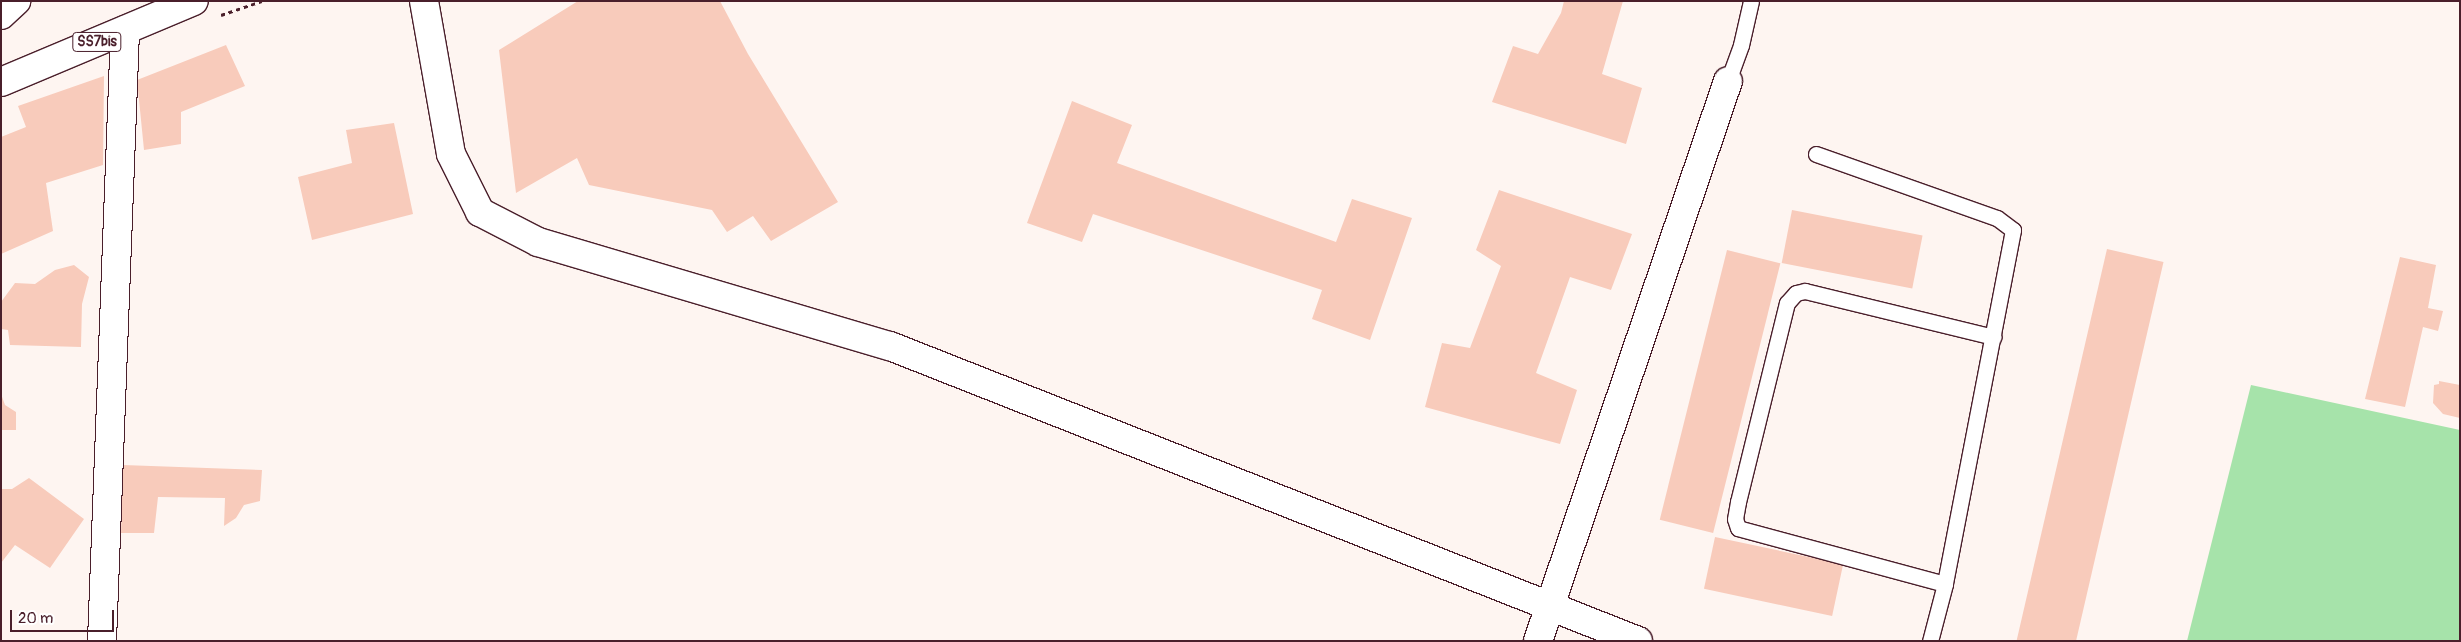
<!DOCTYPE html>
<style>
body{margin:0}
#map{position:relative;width:2461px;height:642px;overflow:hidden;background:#fef5f1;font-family:Pangolin,sans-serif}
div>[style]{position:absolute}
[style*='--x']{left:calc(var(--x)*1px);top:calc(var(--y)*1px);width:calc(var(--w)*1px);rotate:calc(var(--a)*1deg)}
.green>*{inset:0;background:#a6e3aa}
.building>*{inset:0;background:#f8cbbb;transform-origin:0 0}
.path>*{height:3px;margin-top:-1.5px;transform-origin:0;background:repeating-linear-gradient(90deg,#4a1f2b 0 4px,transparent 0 8px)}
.roads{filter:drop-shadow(1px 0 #4a1f2b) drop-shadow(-1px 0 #4a1f2b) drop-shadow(0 1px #4a1f2b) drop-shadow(0 -1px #4a1f2b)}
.lane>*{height:15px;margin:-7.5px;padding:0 7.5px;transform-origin:7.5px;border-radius:7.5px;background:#fff}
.street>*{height:28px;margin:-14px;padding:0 14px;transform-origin:14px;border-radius:14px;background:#fff}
.primary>*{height:28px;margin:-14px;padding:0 14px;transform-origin:14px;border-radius:14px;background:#fff}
span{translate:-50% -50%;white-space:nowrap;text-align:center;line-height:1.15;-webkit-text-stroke:5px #fff;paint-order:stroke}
.shield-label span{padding:1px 4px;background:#fff;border:1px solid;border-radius:4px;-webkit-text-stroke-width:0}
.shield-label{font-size:14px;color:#4a1f2b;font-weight:700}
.frame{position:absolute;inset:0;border:2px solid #4a1f2b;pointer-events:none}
.scale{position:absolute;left:10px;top:610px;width:104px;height:22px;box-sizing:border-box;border:2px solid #4a1f2b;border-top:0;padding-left:6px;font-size:15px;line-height:18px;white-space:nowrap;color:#4a1f2b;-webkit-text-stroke:4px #fff;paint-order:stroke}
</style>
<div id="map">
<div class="green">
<i style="clip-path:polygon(2251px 385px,2460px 430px,2460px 641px,2187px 641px)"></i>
</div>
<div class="building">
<i style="clip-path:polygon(578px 1px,720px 1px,748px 54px,838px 202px,771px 241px,753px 216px,727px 232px,712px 210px,589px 185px,577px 158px,516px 193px,499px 50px)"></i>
<i style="clip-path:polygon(1564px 1px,1623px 1px,1602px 74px,1642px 88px,1626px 144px,1492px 102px,1513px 46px,1538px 54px,1561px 13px)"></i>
<i style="clip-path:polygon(226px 45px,245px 86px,181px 112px,181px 144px,144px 150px,137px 80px)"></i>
<i style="clip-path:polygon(104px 76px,103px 165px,46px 183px,53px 231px,1px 254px,1px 137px,26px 127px,18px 106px)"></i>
<i style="clip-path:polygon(1072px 101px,1132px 125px,1117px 163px,1336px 242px,1352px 199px,1412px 218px,1370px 340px,1312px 319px,1322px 290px,1093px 214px,1082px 242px,1027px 223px)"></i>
<i style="clip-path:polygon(394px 123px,413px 214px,312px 240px,298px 177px,352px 163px,346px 130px)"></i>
<i style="clip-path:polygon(1499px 190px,1632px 234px,1611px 290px,1570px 277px,1536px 373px,1577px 390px,1560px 444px,1425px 407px,1442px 343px,1470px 348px,1501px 266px,1476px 250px)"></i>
<i style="left:1792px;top:210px;width:133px;height:54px;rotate:11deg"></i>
<i style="left:2107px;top:249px;width:58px;height:403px;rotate:13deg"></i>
<i style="left:1727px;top:250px;width:55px;height:278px;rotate:14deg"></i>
<i style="clip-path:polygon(2400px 257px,2436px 265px,2428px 308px,2443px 311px,2438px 331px,2423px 327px,2405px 407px,2365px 399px)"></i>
<i style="clip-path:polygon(74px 265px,89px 277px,82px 304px,81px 347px,10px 345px,8px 330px,1px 329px,1px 302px,15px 283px,35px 284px,55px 270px)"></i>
<i style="clip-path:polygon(2439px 381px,2460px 385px,2460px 418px,2443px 414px,2433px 403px,2434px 385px,2439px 384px)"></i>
<i style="clip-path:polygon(1px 394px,5px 405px,16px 412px,16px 430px,1px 430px)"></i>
<i style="clip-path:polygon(123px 465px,262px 470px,260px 501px,244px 505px,236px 518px,224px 526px,225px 498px,158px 497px,154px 533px,121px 533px)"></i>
<i style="clip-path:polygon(29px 478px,84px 519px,50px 568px,15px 545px,1px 563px,1px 489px,12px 489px)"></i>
<i style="left:1715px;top:537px;width:131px;height:53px;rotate:12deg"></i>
</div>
<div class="path">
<i style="--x:221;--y:15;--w:43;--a:-18.9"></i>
</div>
<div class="roads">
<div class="lane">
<i style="--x:1728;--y:81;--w:38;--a:-70"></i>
<i style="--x:1741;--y:45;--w:45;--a:-77.2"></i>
<i style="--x:1816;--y:154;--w:192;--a:19.5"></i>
<i style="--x:1997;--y:218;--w:20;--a:37"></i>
<i style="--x:2013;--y:230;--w:360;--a:100.9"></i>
<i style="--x:1945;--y:584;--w:59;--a:104.7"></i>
<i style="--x:1945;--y:584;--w:214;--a:-164.9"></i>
<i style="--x:1738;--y:528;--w:9;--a:-108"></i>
<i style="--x:1735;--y:519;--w:17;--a:-80"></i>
<i style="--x:1738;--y:502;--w:205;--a:-76.2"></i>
<i style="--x:1787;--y:303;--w:13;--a:-48"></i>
<i style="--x:1796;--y:293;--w:9;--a:-13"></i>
<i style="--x:1805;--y:291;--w:194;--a:13.7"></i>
</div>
<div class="street">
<i style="--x:424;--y:1;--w:155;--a:80"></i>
<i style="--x:451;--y:154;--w:65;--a:63.4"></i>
<i style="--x:480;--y:212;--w:65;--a:27.3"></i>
<i style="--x:538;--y:242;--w:367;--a:16.5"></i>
<i style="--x:890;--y:346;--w:804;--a:21.52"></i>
<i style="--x:102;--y:641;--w:611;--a:-87.84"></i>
<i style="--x:1538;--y:641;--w:591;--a:-71.26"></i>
</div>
<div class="primary">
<i style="--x:1;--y:15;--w:21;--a:-43"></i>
<i style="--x:1;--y:82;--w:209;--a:-22.8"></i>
</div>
</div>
<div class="shield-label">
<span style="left:97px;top:42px">SS7bis</span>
</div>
<div class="frame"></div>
<div class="scale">20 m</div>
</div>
